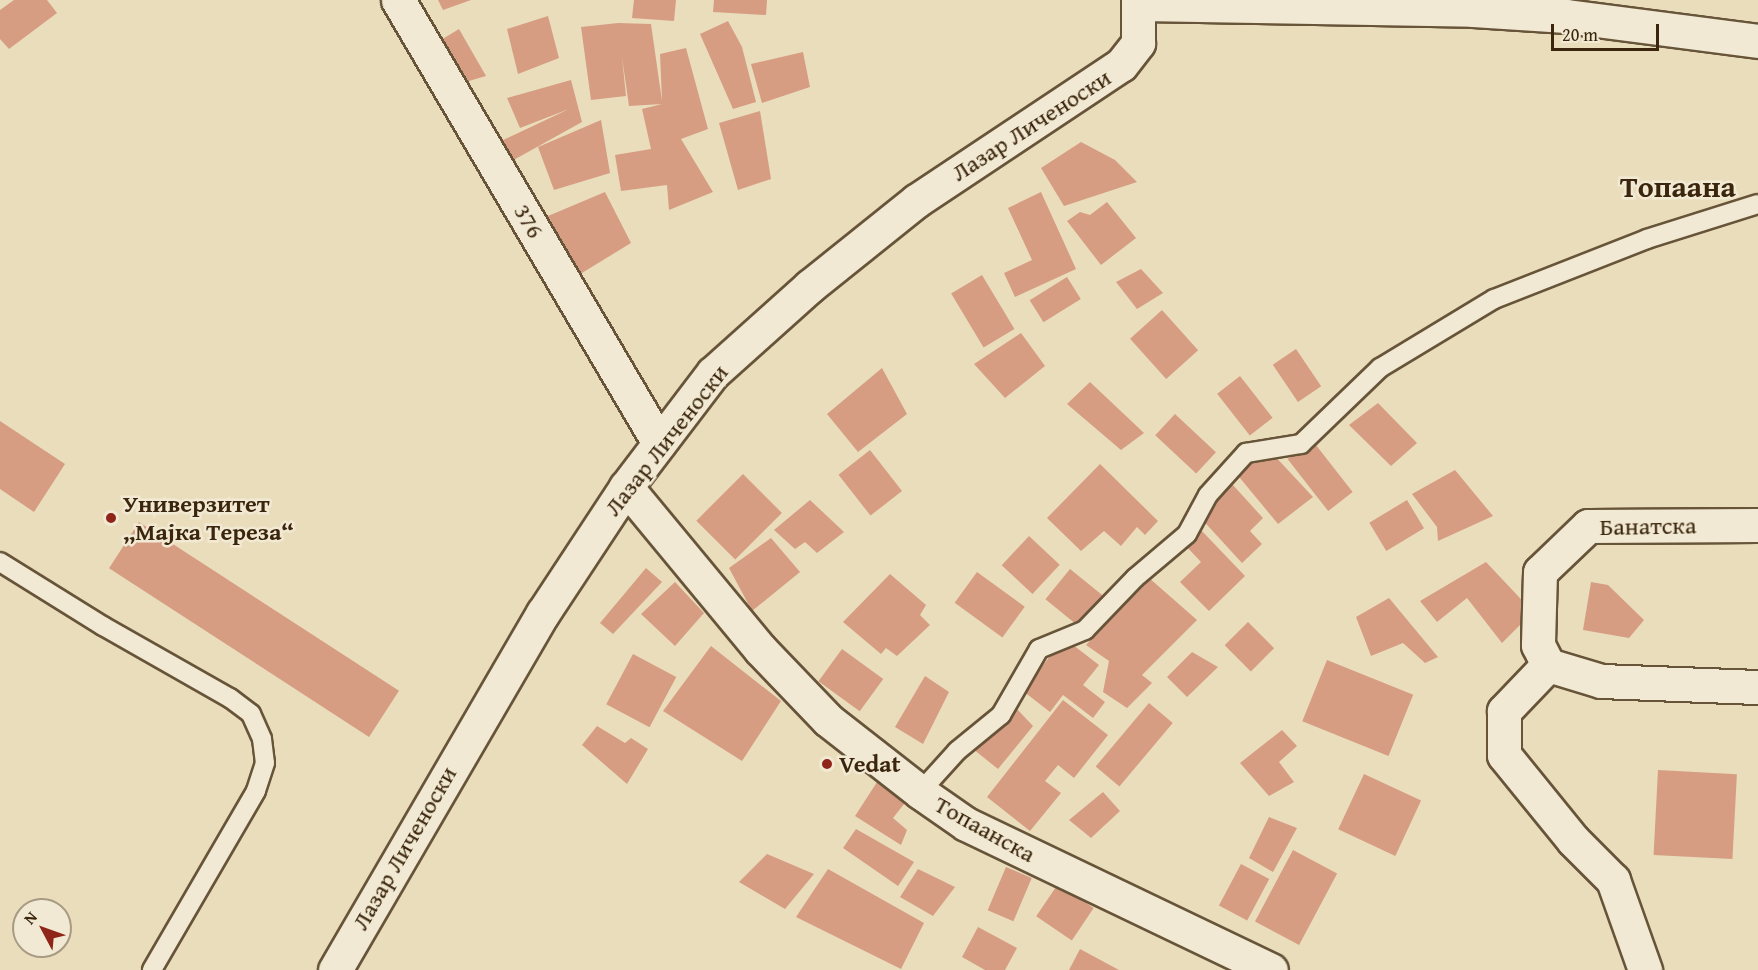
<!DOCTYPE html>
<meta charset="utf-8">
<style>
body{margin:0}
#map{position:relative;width:1758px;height:970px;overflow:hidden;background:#eaddbc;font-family:"Gentium Book Plus",serif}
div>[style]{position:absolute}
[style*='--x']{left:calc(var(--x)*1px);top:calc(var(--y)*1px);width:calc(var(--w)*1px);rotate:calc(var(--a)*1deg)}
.building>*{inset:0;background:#d69d82;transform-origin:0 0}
.roads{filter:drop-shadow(2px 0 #675439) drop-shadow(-2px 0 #675439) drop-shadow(0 2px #675439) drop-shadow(0 -2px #675439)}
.service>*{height:18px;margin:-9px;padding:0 9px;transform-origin:9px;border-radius:9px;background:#f1e9d3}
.minor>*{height:33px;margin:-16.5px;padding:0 16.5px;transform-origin:16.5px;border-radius:16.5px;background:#f1e9d3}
.tertiary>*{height:33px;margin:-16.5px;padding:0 16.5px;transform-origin:16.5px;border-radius:16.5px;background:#f1e9d3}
.dots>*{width:16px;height:16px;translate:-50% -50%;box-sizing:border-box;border:3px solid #f1e9d3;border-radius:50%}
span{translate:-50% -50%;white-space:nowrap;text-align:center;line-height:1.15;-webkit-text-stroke:5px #f1e9d3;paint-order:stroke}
.street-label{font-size:24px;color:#3b260d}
.poi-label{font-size:24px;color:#3b260d;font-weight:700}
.left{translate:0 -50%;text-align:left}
.district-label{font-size:30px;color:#3b260d;font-weight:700}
.north{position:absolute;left:12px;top:898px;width:60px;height:60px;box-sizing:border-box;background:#f1e9d3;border:2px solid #a89b84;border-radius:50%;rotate:311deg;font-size:16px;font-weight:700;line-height:24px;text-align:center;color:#3b260d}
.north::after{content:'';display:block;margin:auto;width:21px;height:27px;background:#8f2418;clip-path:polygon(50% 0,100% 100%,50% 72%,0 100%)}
.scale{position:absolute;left:1551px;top:24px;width:108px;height:27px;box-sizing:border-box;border:3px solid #3b260d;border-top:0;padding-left:8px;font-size:18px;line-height:21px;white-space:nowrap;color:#3b260d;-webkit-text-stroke:4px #f1e9d3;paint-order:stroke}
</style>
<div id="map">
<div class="building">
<i style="clip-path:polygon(14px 0,47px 0,57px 13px,9px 49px,0 39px,0 10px)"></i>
<i style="clip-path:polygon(438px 0,471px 0,443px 10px)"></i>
<i style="clip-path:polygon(634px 0,676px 0,674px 21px,632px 18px)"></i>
<i style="clip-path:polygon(714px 0,767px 0,766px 15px,713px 12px)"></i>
<i style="clip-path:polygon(548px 16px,559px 58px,518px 74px,507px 29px)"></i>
<i style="clip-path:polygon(728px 21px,742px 47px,756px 102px,733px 109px,700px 34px)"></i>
<i style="clip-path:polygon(618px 23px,651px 24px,662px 101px,660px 54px,686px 48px,708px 129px,681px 139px,713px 192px,669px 210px,667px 185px,621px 191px,615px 155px,651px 149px,642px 109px,662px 104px,629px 106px,622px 57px,626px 96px,591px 100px,581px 27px)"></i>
<i style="clip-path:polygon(459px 29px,486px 76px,462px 83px,436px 43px)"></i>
<i style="clip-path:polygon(803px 52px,810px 87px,762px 103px,751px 64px)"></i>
<i style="clip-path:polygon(571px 80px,582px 122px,510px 162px,501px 141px,569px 109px,520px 128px,507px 98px)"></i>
<i style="clip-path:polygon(760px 111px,771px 179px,738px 190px,719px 123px)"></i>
<i style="clip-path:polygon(601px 120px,610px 173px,554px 190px,538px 147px)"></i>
<i style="clip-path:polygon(1081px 142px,1115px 160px,1137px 182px,1064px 206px,1041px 168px)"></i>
<i style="clip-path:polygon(605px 192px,631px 243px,577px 276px,548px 216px)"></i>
<i style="clip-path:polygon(1041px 192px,1076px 269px,1015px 297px,1004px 273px,1032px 260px,1008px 208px)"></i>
<i style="clip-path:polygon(1107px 202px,1136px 238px,1101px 265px,1067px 221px,1080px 212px,1090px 215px)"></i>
<i style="clip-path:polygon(1141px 269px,1163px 293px,1137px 309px,1116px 282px)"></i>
<i style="left:982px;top:275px;width:63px;height:36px;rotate:59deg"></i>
<i style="left:1067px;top:277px;width:26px;height:44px;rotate:58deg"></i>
<i style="left:1162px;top:310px;width:54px;height:43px;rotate:48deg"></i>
<i style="clip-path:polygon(1021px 333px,1045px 366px,1005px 398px,974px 364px)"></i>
<i style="left:1296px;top:349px;width:45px;height:28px;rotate:56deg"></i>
<i style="clip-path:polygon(882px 368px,907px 414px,858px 452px,827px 414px)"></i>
<i style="left:1240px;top:376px;width:53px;height:29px;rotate:52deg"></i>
<i style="clip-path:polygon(1090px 382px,1144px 433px,1121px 450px,1067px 404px)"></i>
<i style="clip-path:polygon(1378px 403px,1417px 443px,1391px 466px,1349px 425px)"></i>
<i style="left:1175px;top:414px;width:56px;height:29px;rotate:43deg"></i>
<i style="clip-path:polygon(0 421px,65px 464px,34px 512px,0 489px)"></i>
<i style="left:1312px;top:440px;width:66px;height:31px;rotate:52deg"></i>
<i style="left:870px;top:450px;width:52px;height:40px;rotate:52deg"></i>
<i style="clip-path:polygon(1271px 452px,1313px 497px,1278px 524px,1235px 472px)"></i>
<i style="clip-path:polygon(1100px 464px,1158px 521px,1145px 535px,1137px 527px,1121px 546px,1104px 531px,1081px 551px,1047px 518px)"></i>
<i style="clip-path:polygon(1455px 470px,1493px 516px,1438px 541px,1437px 527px,1412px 494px)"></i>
<i style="left:743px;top:474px;width:55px;height:66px;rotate:45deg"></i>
<i style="clip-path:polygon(1232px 484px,1263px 518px,1250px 531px,1262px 544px,1242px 563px,1198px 515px)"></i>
<i style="clip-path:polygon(810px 500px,844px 532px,817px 553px,805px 542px,795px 549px,774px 530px)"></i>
<i style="left:1407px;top:500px;width:33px;height:44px;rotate:59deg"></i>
<i style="left:139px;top:522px;width:310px;height:55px;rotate:33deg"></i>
<i style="clip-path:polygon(1201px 530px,1245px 576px,1209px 611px,1180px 582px,1201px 562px,1185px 545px)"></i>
<i style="left:1029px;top:536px;width:42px;height:40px;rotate:43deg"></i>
<i style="clip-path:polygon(771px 538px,800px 572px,752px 611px,729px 568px)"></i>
<i style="clip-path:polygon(1486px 562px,1533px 612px,1502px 643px,1467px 598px,1437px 622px,1420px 601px)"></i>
<i style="clip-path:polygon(646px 568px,662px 582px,613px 634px,600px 623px)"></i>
<i style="left:1070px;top:569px;width:45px;height:39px;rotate:39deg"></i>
<i style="left:977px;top:572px;width:59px;height:38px;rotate:36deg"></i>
<i style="clip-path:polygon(890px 574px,926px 605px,920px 615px,930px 625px,897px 656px,886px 648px,881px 654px,843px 622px)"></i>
<i style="clip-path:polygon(1148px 577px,1197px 620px,1142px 675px,1152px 683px,1127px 708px,1103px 692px,1109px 661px,1086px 645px)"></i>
<i style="clip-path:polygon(675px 582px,704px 613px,675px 646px,641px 614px)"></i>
<i style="clip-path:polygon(1591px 582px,1608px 585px,1644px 620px,1629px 638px,1583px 630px)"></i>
<i style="clip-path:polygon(1389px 598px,1438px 657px,1425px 663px,1403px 643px,1371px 656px,1356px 617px)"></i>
<i style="left:1248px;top:622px;width:37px;height:33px;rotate:45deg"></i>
<i style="clip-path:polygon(1064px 638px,1099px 665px,1083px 685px,1105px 702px,1093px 718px,1063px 695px,1050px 712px,1023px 691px)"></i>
<i style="clip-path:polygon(711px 646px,781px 701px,742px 761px,663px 711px)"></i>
<i style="left:842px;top:649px;width:51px;height:40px;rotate:36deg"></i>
<i style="clip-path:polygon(1192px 652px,1218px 667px,1187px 697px,1167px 677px)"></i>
<i style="left:633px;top:654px;width:49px;height:57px;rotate:28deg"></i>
<i style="left:1327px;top:660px;width:93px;height:66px;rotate:22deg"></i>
<i style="clip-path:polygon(925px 676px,949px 692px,923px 744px,895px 727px)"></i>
<i style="clip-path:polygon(1063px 700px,1108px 735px,1074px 778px,1058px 765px,1045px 781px,1061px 793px,1030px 831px,987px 797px)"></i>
<i style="left:1149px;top:703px;width:31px;height:83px;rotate:40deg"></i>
<i style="clip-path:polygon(1015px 707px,1033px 726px,998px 769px,973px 749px)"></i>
<i style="clip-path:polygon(597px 726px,625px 743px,631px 738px,648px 749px,627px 784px,582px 745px)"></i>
<i style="clip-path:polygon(1282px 730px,1297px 746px,1279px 762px,1294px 782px,1269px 796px,1240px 763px)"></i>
<i style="left:1658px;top:770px;width:79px;height:85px;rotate:3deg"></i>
<i style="left:1364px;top:774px;width:63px;height:61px;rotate:25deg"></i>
<i style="clip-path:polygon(879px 779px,908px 799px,893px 818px,907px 830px,901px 845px,855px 816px)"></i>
<i style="clip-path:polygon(1103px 792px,1120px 811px,1091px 838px,1069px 820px)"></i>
<i style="clip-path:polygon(1269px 817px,1297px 828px,1273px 872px,1249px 858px)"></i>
<i style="clip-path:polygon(856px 829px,914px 862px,898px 886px,843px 848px)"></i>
<i style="left:1293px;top:850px;width:50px;height:81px;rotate:28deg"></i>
<i style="clip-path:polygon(767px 854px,814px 874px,785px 909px,739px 882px)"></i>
<i style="left:1241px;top:864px;width:32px;height:47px;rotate:28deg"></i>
<i style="left:1006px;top:867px;width:28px;height:47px;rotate:23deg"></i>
<i style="clip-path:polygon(828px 869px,924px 923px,901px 969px,796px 917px)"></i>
<i style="clip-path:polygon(918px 869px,955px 887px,933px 916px,900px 897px)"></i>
<i style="left:1058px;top:884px;width:43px;height:39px;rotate:34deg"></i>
<i style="clip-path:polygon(978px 927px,1017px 948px,1005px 970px,985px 970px,962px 957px)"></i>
<i style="clip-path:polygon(1080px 949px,1119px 970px,1069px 970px)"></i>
</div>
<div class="roads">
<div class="service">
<i style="--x:0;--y:562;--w:121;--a:31.9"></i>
<i style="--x:103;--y:626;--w:146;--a:29.6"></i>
<i style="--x:230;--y:698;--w:26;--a:37"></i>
<i style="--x:251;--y:714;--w:27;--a:66"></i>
<i style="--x:262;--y:739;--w:24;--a:83"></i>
<i style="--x:265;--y:763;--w:29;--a:108"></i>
<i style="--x:256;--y:791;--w:207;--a:120.2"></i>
<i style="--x:920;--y:792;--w:55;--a:-47.9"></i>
<i style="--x:957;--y:751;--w:57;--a:-39.3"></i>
<i style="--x:1001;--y:715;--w:76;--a:-60.1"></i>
<i style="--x:1039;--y:649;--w:50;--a:-22.4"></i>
<i style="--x:1085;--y:630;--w:72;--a:-46.1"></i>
<i style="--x:1135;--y:578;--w:68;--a:-40.2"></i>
<i style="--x:1187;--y:534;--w:44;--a:-61.7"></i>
<i style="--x:1208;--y:495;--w:57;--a:-47.9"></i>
<i style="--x:1246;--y:453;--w:56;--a:-9.3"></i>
<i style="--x:1301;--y:444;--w:110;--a:-43.9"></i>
<i style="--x:1380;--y:368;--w:133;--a:-31.2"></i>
<i style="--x:1494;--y:299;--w:164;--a:-21.4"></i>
<i style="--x:1647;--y:239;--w:116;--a:-17.5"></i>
</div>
<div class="minor">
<i style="--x:398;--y:0;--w:514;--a:59.49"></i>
<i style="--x:1141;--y:4;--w:332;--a:1"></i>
<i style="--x:1473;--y:10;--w:93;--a:3.7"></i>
<i style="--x:1566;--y:16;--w:194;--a:7.4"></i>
<i style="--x:626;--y:487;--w:210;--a:50.4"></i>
<i style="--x:760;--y:649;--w:98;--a:46.2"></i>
<i style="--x:828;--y:720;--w:117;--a:38"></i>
<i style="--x:920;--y:792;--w:56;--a:34.8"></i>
<i style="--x:966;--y:824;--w:338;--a:25.6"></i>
<i style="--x:1758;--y:525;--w:170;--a:179.7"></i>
<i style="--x:1588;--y:526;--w:66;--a:136.2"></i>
<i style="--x:1540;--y:572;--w:73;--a:91.6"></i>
<i style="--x:1538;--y:645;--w:22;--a:63"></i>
<i style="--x:1548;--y:665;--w:55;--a:16.8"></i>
<i style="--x:1601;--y:681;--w:157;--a:2.2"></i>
<i style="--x:1548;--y:665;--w:64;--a:133.7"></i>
<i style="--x:1504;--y:711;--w:44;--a:90"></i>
<i style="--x:1504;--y:755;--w:109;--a:50.9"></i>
<i style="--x:1573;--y:840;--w:57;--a:45"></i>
<i style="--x:1613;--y:880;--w:96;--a:70.4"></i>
</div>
<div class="tertiary">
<i style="--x:335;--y:970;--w:413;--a:-59.8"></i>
<i style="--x:543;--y:613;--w:151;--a:-56.6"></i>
<i style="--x:626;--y:487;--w:143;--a:-52.7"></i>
<i style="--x:713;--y:373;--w:130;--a:-41.9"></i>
<i style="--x:810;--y:286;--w:136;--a:-38.7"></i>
<i style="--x:916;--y:201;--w:246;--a:-33.6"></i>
<i style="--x:1121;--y:65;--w:28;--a:-52"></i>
<i style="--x:1138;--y:43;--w:43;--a:-90"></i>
</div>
</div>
<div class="dots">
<i style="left:111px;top:518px;background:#8f2418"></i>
<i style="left:827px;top:764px;background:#8f2418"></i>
</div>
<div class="street-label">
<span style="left:1031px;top:125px;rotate:-33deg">Лазар Личеноски</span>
<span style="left:529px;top:221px;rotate:60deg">376</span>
<span style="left:666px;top:440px;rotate:-52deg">Лазар Личеноски</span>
<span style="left:1648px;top:526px;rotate:-1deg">Банатска</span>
<span style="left:985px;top:829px;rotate:29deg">Топаанска</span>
<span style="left:404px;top:848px;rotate:-60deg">Лазар Личеноски</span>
</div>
<div class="poi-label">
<span class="left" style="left:123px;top:518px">Универзитет<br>„Мајка Тереза“</span>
<span class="left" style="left:839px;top:764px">Vedat</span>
</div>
<div class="district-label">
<span style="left:1678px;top:186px">Топаана</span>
</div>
<div class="north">N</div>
<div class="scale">20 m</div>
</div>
